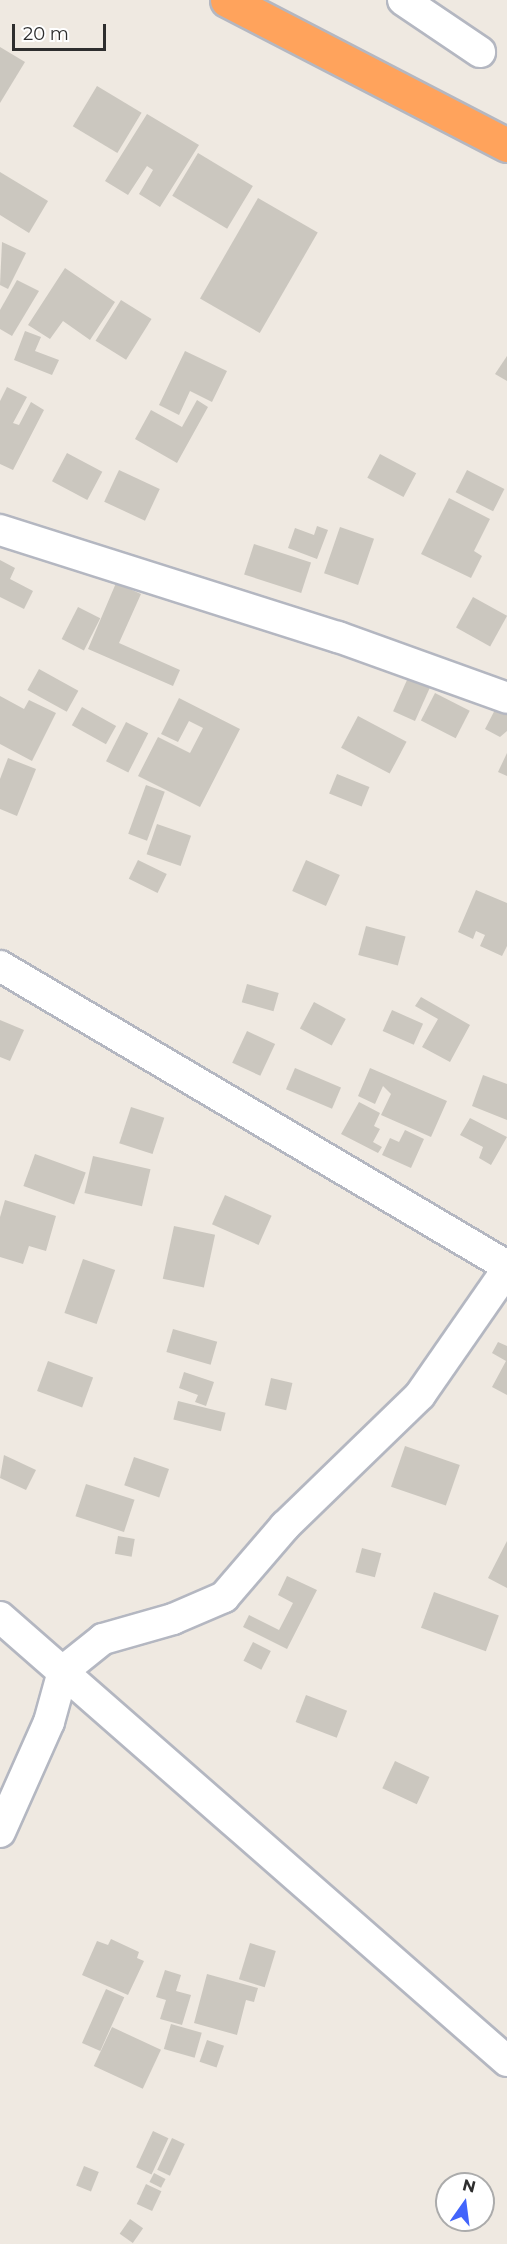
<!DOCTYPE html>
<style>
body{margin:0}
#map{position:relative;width:507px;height:2244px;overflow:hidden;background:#efe9e1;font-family:Montserrat,sans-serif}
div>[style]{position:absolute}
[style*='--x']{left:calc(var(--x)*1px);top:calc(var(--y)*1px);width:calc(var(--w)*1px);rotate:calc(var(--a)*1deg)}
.building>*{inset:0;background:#cbc7bf;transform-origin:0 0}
.roads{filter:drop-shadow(2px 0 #b4b7c1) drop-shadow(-2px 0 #b4b7c1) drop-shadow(0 2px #b4b7c1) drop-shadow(0 -2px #b4b7c1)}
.minor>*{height:30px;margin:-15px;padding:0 15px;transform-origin:15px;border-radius:15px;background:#fff}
.highway>*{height:33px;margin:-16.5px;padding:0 16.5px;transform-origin:16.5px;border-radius:16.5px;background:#ffa35c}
span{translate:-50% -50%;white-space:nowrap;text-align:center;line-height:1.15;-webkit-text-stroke:5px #fff;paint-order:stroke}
.north{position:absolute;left:435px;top:2172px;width:60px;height:60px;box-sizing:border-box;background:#fff;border:2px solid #ababab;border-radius:50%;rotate:14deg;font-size:16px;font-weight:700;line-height:24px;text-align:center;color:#2e2e2e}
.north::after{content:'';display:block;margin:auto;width:21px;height:27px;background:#4264fb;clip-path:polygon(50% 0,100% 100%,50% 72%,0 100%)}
.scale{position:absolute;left:12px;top:24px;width:94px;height:27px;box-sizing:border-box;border:3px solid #2e2e2e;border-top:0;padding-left:8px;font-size:18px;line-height:21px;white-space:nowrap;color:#2e2e2e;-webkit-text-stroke:4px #fff;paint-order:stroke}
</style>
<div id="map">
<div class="building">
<i style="clip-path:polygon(0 47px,25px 62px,0 103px)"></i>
<i style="left:97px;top:86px;width:52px;height:47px;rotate:31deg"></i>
<i style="clip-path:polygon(147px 114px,199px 145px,160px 207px,139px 194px,153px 170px,147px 166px,128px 195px,105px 181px)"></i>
<i style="left:198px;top:153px;width:64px;height:50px;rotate:31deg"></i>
<i style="clip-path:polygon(0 172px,48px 201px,29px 233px,0 215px)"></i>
<i style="left:258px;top:198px;width:69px;height:116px;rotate:30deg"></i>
<i style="clip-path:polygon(2px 242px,26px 253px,8px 289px,0 285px)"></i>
<i style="clip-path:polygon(65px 268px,115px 302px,90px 340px,63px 321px,50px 339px,28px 325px)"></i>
<i style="clip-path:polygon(17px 280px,39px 291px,12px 336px,0 329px,0 310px)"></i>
<i style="left:121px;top:300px;width:36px;height:48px;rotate:32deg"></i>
<i style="clip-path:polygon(25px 331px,41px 337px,35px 351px,59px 360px,52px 375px,14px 360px)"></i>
<i style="clip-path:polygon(185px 351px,227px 371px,212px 402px,190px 391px,179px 415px,159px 405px)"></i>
<i style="clip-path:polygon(507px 356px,507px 381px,495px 374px)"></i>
<i style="clip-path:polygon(7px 387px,27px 397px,13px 423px,19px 425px,31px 402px,44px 410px,13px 470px,0 464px,0 401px)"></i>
<i style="clip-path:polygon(197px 400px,208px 407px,177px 463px,135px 439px,151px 410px,182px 427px)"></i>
<i style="left:67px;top:453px;width:40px;height:32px;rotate:28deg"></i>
<i style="left:380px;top:454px;width:41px;height:27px;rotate:28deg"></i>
<i style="left:119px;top:470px;width:45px;height:35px;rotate:25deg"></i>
<i style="left:467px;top:470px;width:42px;height:25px;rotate:27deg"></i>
<i style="clip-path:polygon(449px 498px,490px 519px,474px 551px,482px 556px,471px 578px,421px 554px)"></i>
<i style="clip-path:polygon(317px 526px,328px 530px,317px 559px,288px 548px,295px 528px,314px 535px)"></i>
<i style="left:340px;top:527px;width:36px;height:49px;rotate:19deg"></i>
<i style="left:254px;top:544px;width:60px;height:32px;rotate:18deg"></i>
<i style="clip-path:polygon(0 560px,15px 568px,10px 579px,33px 591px,24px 609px,0 597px)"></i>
<i style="clip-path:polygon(116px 583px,141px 594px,119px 643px,180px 670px,173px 686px,88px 649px)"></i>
<i style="left:473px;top:597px;width:39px;height:35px;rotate:29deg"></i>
<i style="left:78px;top:607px;width:25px;height:36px;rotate:27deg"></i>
<i style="left:39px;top:669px;width:45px;height:24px;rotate:29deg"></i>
<i style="left:411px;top:671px;width:24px;height:44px;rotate:24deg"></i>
<i style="left:435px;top:693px;width:39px;height:31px;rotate:27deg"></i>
<i style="clip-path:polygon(0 696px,24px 709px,29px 700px,56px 713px,32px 761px,0 744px)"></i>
<i style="clip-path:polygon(179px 698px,240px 729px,200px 807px,138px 776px,158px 737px,190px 753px,203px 728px,189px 721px,178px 742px,161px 734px)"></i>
<i style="clip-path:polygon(498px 704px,507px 708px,507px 731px,500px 737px,485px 729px)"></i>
<i style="left:82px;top:707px;width:39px;height:21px;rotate:29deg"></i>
<i style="left:358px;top:716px;width:55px;height:36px;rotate:28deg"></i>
<i style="left:126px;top:722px;width:25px;height:44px;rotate:27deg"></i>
<i style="clip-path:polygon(507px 753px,507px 776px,498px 772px)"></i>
<i style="clip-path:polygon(8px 758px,36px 769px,17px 816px,0 809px,0 779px)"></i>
<i style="left:337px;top:774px;width:35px;height:21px;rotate:22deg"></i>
<i style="left:146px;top:785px;width:20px;height:52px;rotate:20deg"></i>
<i style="left:157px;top:824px;width:36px;height:32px;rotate:19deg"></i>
<i style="left:138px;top:860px;width:32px;height:21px;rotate:26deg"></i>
<i style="left:306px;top:860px;width:37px;height:34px;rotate:24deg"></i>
<i style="clip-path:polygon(476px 890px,507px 903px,507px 946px,502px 956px,480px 946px,485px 935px,476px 931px,473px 939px,458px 932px)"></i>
<i style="left:366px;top:926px;width:41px;height:30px;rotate:15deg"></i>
<i style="left:247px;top:984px;width:33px;height:19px;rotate:16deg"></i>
<i style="clip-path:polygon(421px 997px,470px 1025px,450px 1062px,422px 1047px,438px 1019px,415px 1006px)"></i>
<i style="left:314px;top:1002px;width:36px;height:30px;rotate:28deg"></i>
<i style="left:392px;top:1010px;width:34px;height:23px;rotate:24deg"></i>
<i style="clip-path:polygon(0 1020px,24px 1030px,10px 1061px,0 1057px)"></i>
<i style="left:247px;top:1031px;width:31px;height:35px;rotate:25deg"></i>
<i style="left:295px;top:1068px;width:50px;height:23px;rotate:23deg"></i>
<i style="clip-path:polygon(370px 1068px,447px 1101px,431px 1137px,381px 1115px,391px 1094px,383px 1086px,375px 1104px,358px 1096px)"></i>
<i style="clip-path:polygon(483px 1075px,507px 1084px,507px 1120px,472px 1106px)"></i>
<i style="clip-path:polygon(359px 1102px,380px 1113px,374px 1126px,380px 1129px,373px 1142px,382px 1147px,378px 1153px,341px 1134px)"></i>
<i style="left:131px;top:1107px;width:35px;height:38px;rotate:18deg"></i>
<i style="clip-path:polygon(470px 1118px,507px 1137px,491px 1165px,479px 1158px,483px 1147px,460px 1135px)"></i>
<i style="clip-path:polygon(405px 1130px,424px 1139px,411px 1168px,382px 1155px,390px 1138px,399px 1142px)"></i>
<i style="left:35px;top:1154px;width:54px;height:34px;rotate:20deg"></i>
<i style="left:93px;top:1156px;width:59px;height:38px;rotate:13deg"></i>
<i style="left:225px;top:1195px;width:51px;height:32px;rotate:24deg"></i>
<i style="clip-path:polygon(5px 1200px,56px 1216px,46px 1251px,29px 1246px,23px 1264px,0 1257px,0 1217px)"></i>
<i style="left:174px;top:1226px;width:42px;height:54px;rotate:12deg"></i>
<i style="left:83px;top:1259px;width:34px;height:57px;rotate:19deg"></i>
<i style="left:173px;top:1329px;width:46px;height:24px;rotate:16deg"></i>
<i style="clip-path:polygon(498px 1342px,507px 1346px,507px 1395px,492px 1387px,506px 1361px,492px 1353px)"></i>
<i style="left:48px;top:1361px;width:48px;height:32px;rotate:20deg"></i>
<i style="clip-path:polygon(184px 1372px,214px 1382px,206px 1406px,195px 1402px,198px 1395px,179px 1388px)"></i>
<i style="left:271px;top:1378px;width:22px;height:28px;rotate:13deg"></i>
<i style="left:178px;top:1401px;width:49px;height:19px;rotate:14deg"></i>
<i style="left:405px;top:1446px;width:58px;height:43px;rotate:19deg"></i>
<i style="clip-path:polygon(4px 1455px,36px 1470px,26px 1490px,0 1478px)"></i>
<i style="left:134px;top:1457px;width:37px;height:30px;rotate:19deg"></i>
<i style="left:86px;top:1484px;width:51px;height:34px;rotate:18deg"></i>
<i style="left:118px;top:1536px;width:17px;height:18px;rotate:10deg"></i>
<i style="clip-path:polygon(507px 1541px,507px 1588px,488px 1578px)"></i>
<i style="left:362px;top:1548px;width:20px;height:25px;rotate:15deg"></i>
<i style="clip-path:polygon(287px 1576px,317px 1590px,287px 1649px,243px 1627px,249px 1615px,279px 1630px,293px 1603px,278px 1595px)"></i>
<i style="left:434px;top:1592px;width:69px;height:38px;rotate:20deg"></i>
<i style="left:253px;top:1642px;width:20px;height:21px;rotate:27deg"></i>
<i style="left:306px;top:1695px;width:44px;height:29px;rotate:21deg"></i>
<i style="left:395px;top:1761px;width:38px;height:30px;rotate:25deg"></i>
<i style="clip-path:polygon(111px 1939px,139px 1952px,137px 1958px,144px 1961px,128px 1995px,82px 1975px,97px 1941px,108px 1945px)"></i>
<i style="left:250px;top:1943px;width:27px;height:38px;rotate:17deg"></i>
<i style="clip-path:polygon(165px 1970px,181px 1975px,176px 1991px,191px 1995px,182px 2025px,160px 2019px,166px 2000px,156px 1997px)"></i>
<i style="clip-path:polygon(207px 1974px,258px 1988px,254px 2002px,246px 2000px,237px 2035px,194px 2023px)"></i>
<i style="left:106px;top:1989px;width:20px;height:59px;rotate:24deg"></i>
<i style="left:171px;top:2024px;width:32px;height:26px;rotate:16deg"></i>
<i style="left:112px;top:2027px;width:54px;height:43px;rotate:25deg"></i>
<i style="left:207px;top:2040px;width:18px;height:23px;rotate:19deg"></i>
<i style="left:153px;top:2131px;width:17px;height:40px;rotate:25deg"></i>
<i style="left:172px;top:2138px;width:14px;height:35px;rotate:25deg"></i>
<i style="left:84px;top:2166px;width:16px;height:21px;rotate:22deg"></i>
<i style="left:154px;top:2173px;width:13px;height:10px;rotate:27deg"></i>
<i style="left:146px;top:2184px;width:17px;height:22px;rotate:25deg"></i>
<i style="left:130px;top:2219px;width:16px;height:18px;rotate:35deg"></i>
</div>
<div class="roads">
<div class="minor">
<i style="--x:403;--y:0;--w:93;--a:34"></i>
<i style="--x:0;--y:530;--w:355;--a:17.6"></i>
<i style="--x:338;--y:637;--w:180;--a:19.8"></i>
<i style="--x:0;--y:966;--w:589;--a:30.61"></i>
<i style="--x:0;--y:1617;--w:674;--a:41.21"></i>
<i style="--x:0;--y:1832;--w:120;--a:-66"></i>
<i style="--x:49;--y:1722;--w:53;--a:-74.6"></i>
<i style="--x:63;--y:1671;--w:51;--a:-38.7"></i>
<i style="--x:103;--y:1639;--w:73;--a:-15.9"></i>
<i style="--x:173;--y:1619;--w:56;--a:-23.3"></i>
<i style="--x:224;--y:1597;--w:94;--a:-49.3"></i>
<i style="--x:285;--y:1526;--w:188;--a:-44.1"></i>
<i style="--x:420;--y:1395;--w:152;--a:-55.2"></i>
</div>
<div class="highway">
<i style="--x:227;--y:0;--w:315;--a:27.4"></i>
</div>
</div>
<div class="north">N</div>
<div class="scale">20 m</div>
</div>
